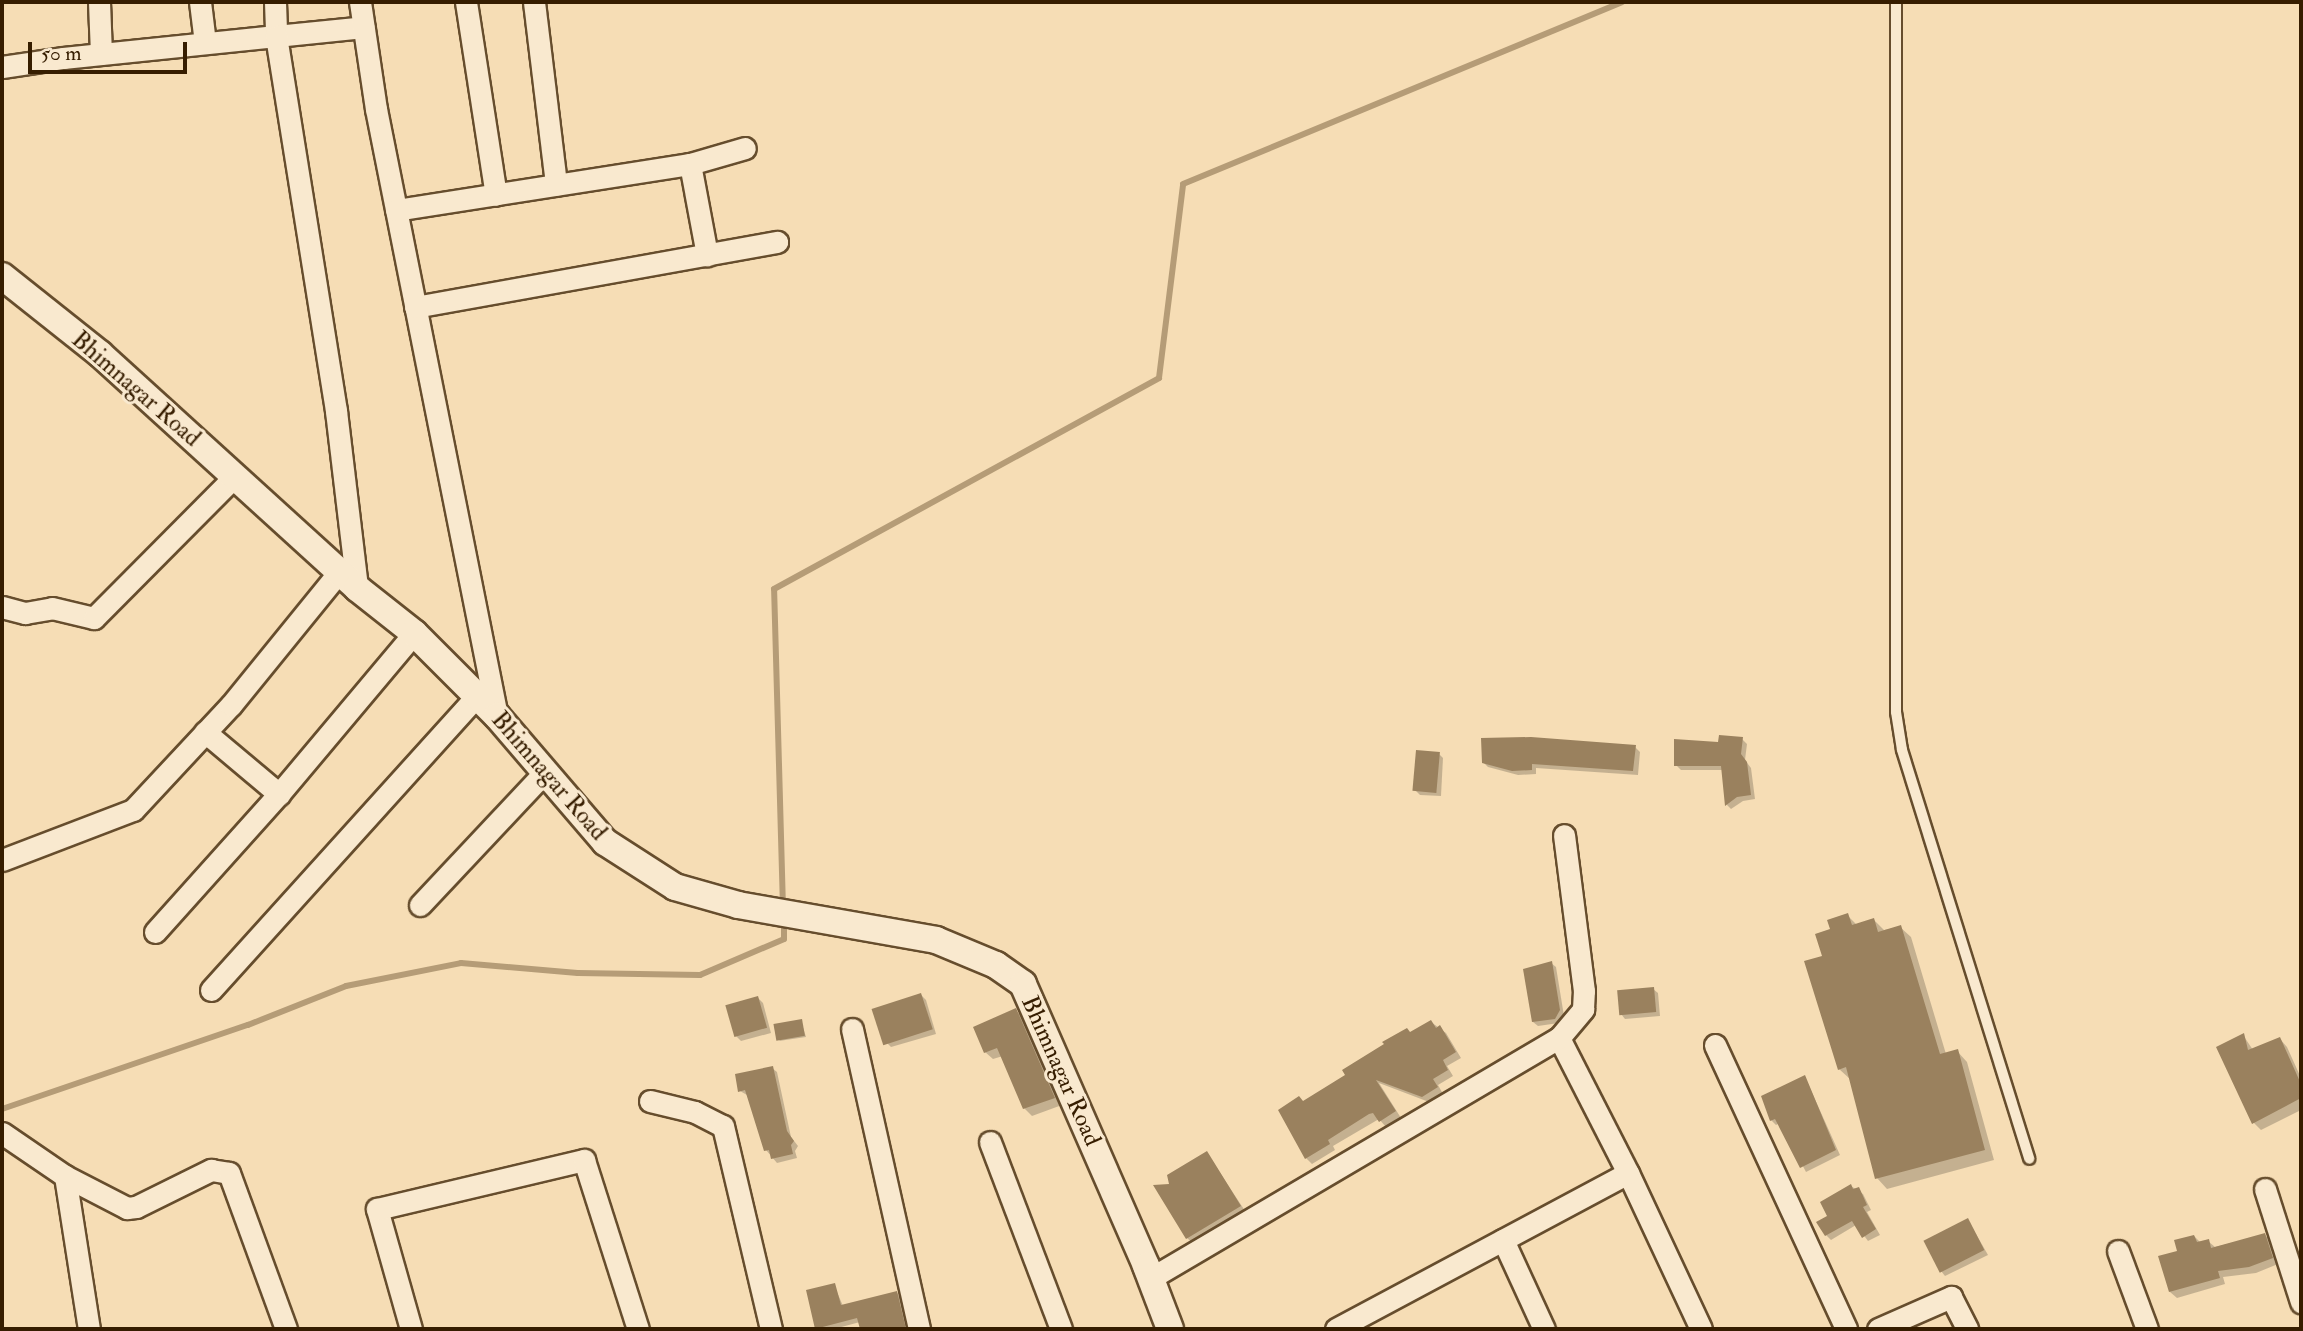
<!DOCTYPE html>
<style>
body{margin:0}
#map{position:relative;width:2303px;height:1331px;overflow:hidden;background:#f6ddb5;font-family:"IM FELL Double Pica",serif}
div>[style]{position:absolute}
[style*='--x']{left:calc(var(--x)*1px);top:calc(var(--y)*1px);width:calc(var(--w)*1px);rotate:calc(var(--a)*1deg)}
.shadow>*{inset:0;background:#0003}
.stream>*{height:6px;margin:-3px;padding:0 3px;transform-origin:3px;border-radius:3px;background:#b59c77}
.building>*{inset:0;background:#9a815e;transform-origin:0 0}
.roads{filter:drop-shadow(2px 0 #664d2d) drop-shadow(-2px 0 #664d2d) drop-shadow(0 2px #664d2d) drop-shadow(0 -2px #664d2d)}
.service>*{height:10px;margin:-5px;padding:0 5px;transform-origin:5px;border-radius:5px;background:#f9e9cf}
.minor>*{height:21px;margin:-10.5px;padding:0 10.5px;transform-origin:10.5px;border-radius:10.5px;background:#f9e9cf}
.tertiary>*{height:26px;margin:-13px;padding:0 13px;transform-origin:13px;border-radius:13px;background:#f9e9cf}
span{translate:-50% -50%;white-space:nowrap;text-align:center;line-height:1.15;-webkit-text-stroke:6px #f9e9cf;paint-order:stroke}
.street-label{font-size:24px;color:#361d00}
.frame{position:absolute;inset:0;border:4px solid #361d00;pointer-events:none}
.scale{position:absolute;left:28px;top:42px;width:159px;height:32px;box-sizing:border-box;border:4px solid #361d00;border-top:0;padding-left:9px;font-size:21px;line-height:24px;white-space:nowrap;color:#361d00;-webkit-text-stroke:5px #f9e9cf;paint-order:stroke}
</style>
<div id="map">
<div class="shadow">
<i style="clip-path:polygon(1742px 739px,1747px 744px,1745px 760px,1751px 768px,1755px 799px,1743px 801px,1731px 809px,1727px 805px,1723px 770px,1681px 770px,1676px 765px,1719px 744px)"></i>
<i style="clip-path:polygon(1635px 747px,1640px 752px,1638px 775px,1536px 768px,1536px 774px,1518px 775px,1488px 767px,1483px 762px)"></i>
<i style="clip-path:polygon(1439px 754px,1443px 758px,1441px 796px,1420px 795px,1415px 790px)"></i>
<i style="clip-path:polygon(1847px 915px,1857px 925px,1874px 920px,1884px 930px,1900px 927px,1911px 937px,1946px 1054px,1957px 1051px,1967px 1062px,1994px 1160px,1887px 1189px,1877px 1178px,1850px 1079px,1839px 1069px,1824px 957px,1832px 931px)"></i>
<i style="clip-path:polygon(1551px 963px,1556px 967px,1564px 1016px,1559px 1023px,1538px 1026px,1533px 1022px)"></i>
<i style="clip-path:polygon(1653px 989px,1658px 993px,1660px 1016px,1625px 1019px,1621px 1014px,1633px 990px)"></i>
<i style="clip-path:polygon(921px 995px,926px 1000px,936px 1034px,891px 1047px,887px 1043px)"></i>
<i style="clip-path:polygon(758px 998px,763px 1003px,771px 1033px,741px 1041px,736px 1036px)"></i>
<i style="clip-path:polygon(1016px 1011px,1024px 1018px,1062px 1105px,1032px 1116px,1024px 1108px,1003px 1056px,993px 1059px,985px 1052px)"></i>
<i style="clip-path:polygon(801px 1021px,806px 1037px,779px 1041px)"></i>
<i style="clip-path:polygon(1431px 1022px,1446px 1033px,1461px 1058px,1447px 1066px,1453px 1076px,1438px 1085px,1443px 1094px,1429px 1102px,1379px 1083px,1401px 1118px,1386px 1127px,1379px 1119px,1333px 1146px,1335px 1150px,1312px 1164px,1306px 1158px,1304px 1103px)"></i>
<i style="clip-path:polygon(2243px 1035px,2253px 1050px,2280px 1039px,2287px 1047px,2301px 1078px,2301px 1110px,2261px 1130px,2254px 1123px)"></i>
<i style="clip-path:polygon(772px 1068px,777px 1072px,791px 1137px,798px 1146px,795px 1151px,797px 1158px,777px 1163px,766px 1150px,747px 1095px,740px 1091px)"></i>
<i style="clip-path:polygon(1805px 1077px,1840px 1155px,1806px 1172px,1780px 1123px,1776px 1125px,1771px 1120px)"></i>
<i style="clip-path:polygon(1207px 1153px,1247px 1214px,1195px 1245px,1187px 1238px,1170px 1185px)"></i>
<i style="clip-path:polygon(1851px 1186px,1863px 1194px,1871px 1210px,1867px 1212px,1880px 1235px,1868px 1241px,1856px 1225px,1831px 1240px,1826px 1235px,1830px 1216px)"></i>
<i style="clip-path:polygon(1968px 1220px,1988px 1255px,1945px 1276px,1941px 1271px)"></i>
<i style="clip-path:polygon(2265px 1235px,2271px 1241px,2278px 1264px,2256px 1273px,2223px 1277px,2225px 1284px,2177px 1298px,2170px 1292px,2179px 1252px,2194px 1236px,2201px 1243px,2208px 1241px,2215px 1247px)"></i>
<i style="clip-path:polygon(834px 1285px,843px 1306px,897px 1293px,901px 1298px,908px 1329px,862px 1329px,860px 1322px,834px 1329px,818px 1329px)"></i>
</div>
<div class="stream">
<i style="--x:783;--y:908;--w:319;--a:-91.6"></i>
<i style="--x:774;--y:589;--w:439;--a:-28.7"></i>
<i style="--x:1159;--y:378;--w:195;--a:-82.9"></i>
<i style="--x:1183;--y:184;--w:475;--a:-22.5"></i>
<i style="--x:2;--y:1109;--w:260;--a:-18.9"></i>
<i style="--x:248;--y:1025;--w:105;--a:-21.7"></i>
<i style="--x:346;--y:986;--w:117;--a:-11.3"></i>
<i style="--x:461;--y:963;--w:117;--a:4.9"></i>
<i style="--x:578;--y:973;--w:122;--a:0.9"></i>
<i style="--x:700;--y:975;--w:91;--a:-23.2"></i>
<i style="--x:784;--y:939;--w:20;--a:-90"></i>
</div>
<div class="building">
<i style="clip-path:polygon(1719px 735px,1743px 737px,1741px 754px,1747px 762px,1751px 795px,1737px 797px,1725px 806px,1721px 766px,1674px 766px,1674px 739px,1718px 742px)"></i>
<i style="clip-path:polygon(1531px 737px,1636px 745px,1633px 771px,1532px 764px,1532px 770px,1512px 771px,1482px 763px,1481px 738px)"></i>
<i style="left:1416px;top:750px;width:24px;height:41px;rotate:5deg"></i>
<i style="clip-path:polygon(1848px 913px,1852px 925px,1874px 918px,1878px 932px,1901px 925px,1940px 1054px,1958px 1049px,1985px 1150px,1875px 1179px,1846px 1067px,1838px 1070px,1804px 961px,1822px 956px,1815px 934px,1830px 929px,1827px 920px)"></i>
<i style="clip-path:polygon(1552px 961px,1560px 1010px,1555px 1019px,1532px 1022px,1523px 969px)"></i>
<i style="left:1654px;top:987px;width:25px;height:37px;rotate:85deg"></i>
<i style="left:921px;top:993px;width:38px;height:52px;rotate:72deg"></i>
<i style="left:758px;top:996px;width:33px;height:34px;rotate:74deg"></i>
<i style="clip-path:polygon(1016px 1008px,1055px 1098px,1023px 1109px,997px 1048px,984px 1053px,973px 1027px)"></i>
<i style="left:802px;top:1019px;width:17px;height:29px;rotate:80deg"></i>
<i style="clip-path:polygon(1431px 1020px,1436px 1028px,1440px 1025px,1456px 1052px,1443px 1060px,1448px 1070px,1433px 1079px,1438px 1087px,1422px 1097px,1376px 1080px,1396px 1111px,1379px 1122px,1373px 1113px,1369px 1114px,1328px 1140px,1330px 1144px,1305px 1159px,1278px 1110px,1299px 1096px,1303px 1101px,1345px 1075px,1342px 1070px,1384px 1044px,1382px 1042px,1407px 1028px,1410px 1032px)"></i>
<i style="clip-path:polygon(2244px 1033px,2248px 1050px,2280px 1037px,2301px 1084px,2301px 1098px,2252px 1124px,2216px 1047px)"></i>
<i style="clip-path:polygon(773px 1066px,787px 1131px,794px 1141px,791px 1145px,793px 1154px,771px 1159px,769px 1150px,764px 1151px,745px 1090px,738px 1092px,735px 1074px)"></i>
<i style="clip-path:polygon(1805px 1075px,1836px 1150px,1800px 1168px,1775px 1119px,1770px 1121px,1761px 1096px)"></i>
<i style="clip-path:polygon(1207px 1151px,1241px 1206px,1186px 1239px,1153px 1185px,1169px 1184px,1167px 1175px)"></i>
<i style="clip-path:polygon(1851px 1184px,1853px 1189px,1859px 1187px,1867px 1205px,1863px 1207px,1876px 1229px,1862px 1238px,1852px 1221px,1825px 1236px,1816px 1222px,1827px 1216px,1820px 1202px)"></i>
<i style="left:1968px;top:1218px;width:36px;height:50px;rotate:63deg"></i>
<i style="clip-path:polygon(2265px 1233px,2273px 1258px,2249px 1267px,2218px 1271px,2220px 1278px,2169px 1292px,2158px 1256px,2177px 1251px,2174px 1240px,2194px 1235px,2197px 1242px,2209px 1239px,2211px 1248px)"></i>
<i style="clip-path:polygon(835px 1283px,841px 1305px,897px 1291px,906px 1329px,860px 1329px,857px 1318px,815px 1329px,806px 1290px)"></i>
</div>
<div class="roads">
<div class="service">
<i style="--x:1896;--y:2;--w:710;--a:90"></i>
<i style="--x:1896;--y:712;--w:38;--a:81"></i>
<i style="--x:1902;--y:750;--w:428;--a:72.7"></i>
</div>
<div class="minor">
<i style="--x:99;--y:2;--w:52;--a:87.8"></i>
<i style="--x:200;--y:2;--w:41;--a:83"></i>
<i style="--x:275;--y:2;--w:34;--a:88"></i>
<i style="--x:276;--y:36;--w:88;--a:-5.8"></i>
<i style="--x:360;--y:2;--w:108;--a:81.5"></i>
<i style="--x:376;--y:109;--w:619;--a:78.73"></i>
<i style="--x:466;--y:2;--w:195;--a:81.2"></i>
<i style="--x:534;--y:2;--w:184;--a:83.1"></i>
<i style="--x:2;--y:67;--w:62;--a:-8.4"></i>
<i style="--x:63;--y:58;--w:214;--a:-5.9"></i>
<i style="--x:276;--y:36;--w:380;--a:80.9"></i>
<i style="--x:336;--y:411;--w:178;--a:83.2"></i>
<i style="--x:690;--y:164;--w:93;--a:79.4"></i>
<i style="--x:396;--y:210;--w:298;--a:-8.9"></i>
<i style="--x:690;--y:164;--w:57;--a:-16.2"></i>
<i style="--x:415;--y:307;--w:368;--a:-10.2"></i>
<i style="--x:2;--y:607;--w:24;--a:15"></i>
<i style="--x:25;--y:613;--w:27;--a:-10"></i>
<i style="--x:52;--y:608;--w:43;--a:13.4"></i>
<i style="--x:94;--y:618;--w:199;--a:-45.2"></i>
<i style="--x:205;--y:732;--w:97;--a:40"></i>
<i style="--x:2;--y:860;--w:140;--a:-20.9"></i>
<i style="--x:133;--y:810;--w:144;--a:-47"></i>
<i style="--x:231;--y:705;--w:171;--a:-50.9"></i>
<i style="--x:420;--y:905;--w:183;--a:-46.8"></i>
<i style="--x:155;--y:932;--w:186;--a:-48.1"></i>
<i style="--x:279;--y:794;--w:210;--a:-50"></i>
<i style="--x:211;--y:990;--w:396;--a:-47.9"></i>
<i style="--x:852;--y:1029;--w:307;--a:77.4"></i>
<i style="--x:1559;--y:1038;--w:152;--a:62.9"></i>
<i style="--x:1628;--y:1173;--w:172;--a:64.9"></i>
<i style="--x:1715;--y:1045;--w:313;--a:65.2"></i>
<i style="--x:650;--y:1101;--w:46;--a:13.7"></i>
<i style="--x:695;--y:1112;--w:31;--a:27"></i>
<i style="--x:723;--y:1126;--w:209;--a:76.7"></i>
<i style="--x:2;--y:1133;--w:76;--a:34.3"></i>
<i style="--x:65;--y:1176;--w:70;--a:27.3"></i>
<i style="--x:127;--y:1208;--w:9;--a:-6"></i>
<i style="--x:136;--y:1207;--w:84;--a:-26.3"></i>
<i style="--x:211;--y:1170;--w:18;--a:9"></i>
<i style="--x:229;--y:1173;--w:166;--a:69.9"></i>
<i style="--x:990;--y:1142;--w:200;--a:69.2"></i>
<i style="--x:65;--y:1176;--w:155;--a:81.1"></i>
<i style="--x:2265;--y:1189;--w:119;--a:72.3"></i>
<i style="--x:1503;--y:1240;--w:98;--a:65.3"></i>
<i style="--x:2118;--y:1251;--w:83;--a:69.6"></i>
<i style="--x:1151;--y:1278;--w:473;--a:-30.5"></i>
<i style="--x:1559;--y:1038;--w:38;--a:-50"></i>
<i style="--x:1583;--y:1009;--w:18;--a:-87"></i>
<i style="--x:1584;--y:991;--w:157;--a:-97.3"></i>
<i style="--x:411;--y:1329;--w:125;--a:-105.8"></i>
<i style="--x:377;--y:1209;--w:213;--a:-13.3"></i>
<i style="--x:584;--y:1160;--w:177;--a:72.3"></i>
<i style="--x:1336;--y:1329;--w:331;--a:-28.1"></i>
<i style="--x:1878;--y:1329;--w:80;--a:-23.7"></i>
<i style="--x:1951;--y:1297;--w:36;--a:63"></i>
</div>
<div class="tertiary">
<i style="--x:2;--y:276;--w:125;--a:38.5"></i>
<i style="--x:100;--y:354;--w:348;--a:42.3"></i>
<i style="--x:357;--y:588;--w:73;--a:38.3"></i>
<i style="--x:414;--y:633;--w:117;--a:45"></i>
<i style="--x:497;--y:716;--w:166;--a:49.4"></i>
<i style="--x:605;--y:842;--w:83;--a:32.7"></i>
<i style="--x:675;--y:887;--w:66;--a:15.9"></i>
<i style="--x:738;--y:905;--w:201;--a:10"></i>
<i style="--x:936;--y:940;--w:65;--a:22.6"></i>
<i style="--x:996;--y:965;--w:33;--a:35"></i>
<i style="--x:1023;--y:984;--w:308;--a:66.4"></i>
<i style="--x:1146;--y:1266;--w:67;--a:69.1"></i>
</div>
</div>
<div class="street-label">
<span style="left:136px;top:389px;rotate:41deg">Bhimnagar Road</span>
<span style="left:549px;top:776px;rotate:49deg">Bhimnagar Road</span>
<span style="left:1061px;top:1071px;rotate:66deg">Bhimnagar Road</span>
</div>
<div class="frame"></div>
<div class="scale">50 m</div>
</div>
